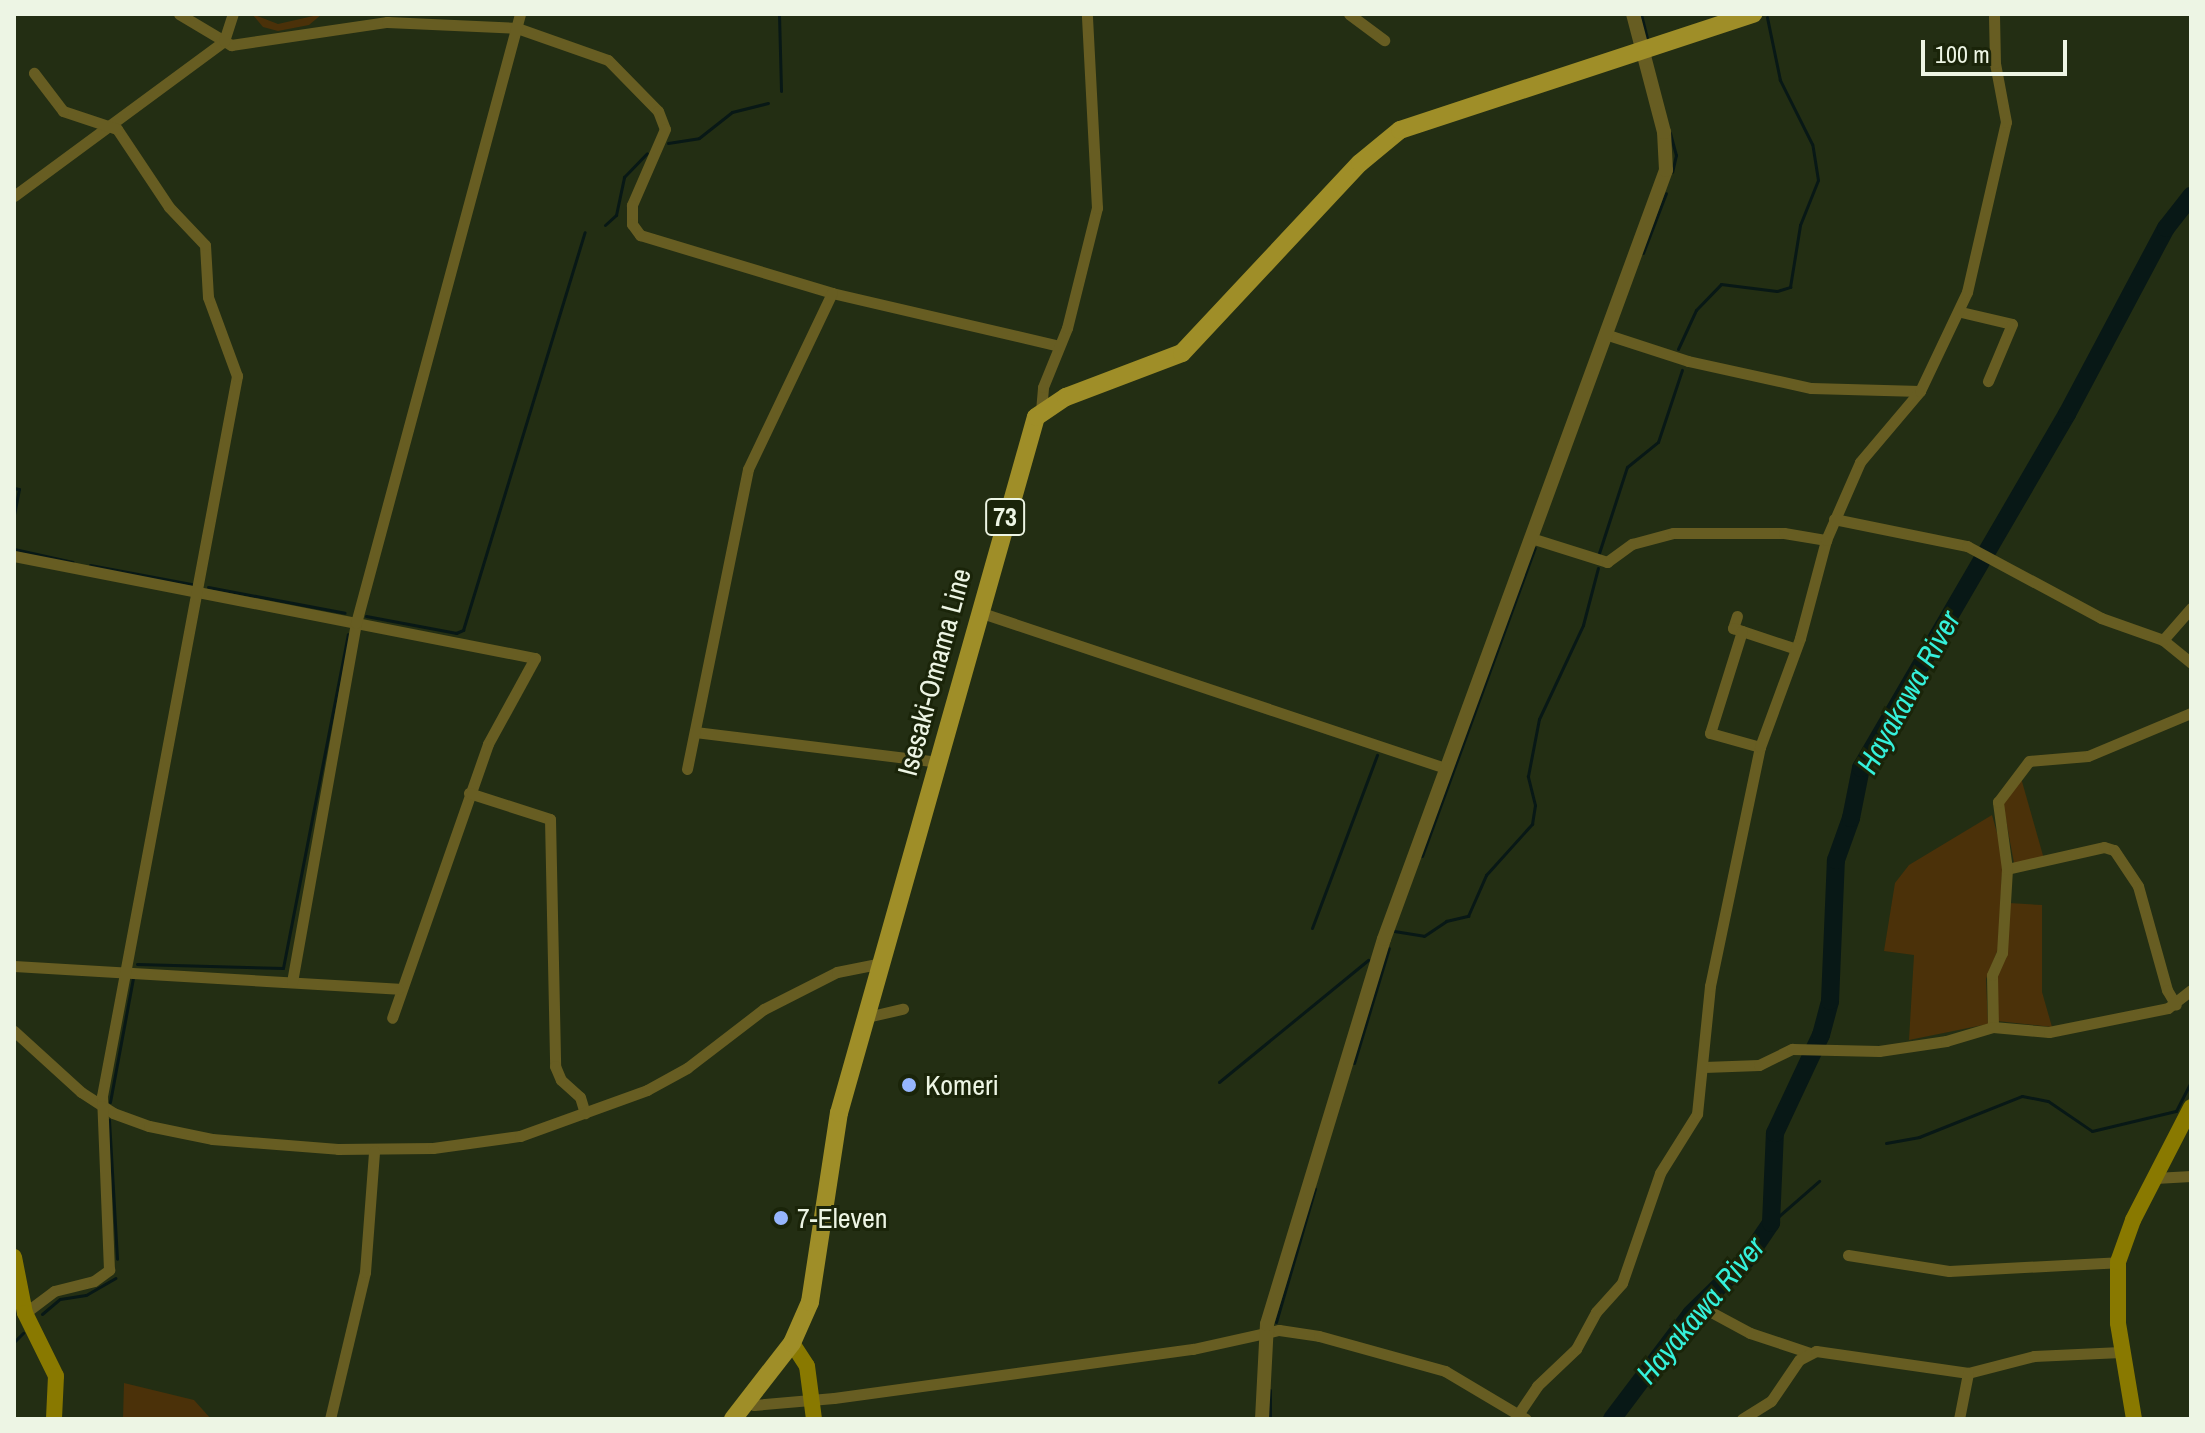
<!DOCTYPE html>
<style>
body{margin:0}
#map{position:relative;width:2205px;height:1433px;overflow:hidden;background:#232e13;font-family:"Archivo Narrow",sans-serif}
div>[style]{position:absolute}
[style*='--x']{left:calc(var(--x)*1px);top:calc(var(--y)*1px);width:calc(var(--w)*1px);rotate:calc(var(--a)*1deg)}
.green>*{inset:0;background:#4b3109}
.stream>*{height:3px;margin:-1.5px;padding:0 1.5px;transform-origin:1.5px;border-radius:1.5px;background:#081816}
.river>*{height:18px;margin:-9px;padding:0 9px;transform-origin:9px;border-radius:9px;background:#081816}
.minor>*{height:11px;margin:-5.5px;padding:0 5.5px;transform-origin:5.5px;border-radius:5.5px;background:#675d22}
.tertiary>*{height:14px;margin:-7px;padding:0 7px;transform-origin:7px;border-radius:7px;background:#675d22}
.secondary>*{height:16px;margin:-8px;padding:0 8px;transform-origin:8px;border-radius:8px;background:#897900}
.primary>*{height:18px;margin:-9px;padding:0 9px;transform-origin:9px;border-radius:9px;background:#9f8e28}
.dots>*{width:22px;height:22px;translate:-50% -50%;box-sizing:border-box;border:4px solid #1a2409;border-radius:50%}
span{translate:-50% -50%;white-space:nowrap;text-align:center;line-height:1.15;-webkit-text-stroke:6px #1a2409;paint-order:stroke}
.shield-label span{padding:2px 6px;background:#1a2409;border:2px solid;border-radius:6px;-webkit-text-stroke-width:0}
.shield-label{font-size:26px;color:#edf5e4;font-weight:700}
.street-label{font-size:28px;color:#edf5e4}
.poi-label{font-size:28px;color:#edf5e4}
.left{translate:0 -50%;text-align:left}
.water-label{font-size:30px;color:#35f1db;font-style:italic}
.frame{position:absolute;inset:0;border:16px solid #edf5e4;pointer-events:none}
.scale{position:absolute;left:1921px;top:40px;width:146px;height:36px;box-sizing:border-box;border:4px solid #edf5e4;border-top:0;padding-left:10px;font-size:24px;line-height:28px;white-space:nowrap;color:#edf5e4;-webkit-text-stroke:6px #1a2409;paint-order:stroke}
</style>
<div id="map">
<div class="green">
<i style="clip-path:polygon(252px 14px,278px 24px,322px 14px,309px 25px,278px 31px,263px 27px)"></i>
<i style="clip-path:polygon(2021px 778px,2044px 859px,2014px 863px,2003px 804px)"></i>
<i style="clip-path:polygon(1992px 815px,2003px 854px,1998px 949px,1986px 979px,1988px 1024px,1909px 1040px,1914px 955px,1884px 951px,1895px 883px,1909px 865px)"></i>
<i style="clip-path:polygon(2009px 903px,2042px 905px,2042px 992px,2052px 1027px,1997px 1021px,1995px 978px)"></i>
<i style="clip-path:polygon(124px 1383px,194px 1400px,211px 1419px,123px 1419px)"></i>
</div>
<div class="stream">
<i style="--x:779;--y:14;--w:77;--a:88.5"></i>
<i style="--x:1641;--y:14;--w:25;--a:76"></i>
<i style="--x:1670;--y:133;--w:23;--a:75"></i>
<i style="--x:1676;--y:155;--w:17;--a:103"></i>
<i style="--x:668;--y:143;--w:31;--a:-9"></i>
<i style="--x:699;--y:138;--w:42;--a:-38.2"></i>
<i style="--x:732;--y:112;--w:37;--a:-14"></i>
<i style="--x:605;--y:225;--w:15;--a:-42"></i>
<i style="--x:616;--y:215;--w:39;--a:-78"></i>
<i style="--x:624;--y:177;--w:33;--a:-46"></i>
<i style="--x:1643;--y:253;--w:64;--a:-69"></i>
<i style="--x:1678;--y:349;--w:43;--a:-65.2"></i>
<i style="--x:1696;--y:310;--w:36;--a:-46"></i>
<i style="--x:1721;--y:284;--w:56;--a:7.1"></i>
<i style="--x:1777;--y:291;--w:14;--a:-17"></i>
<i style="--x:1790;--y:287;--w:63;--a:-80.8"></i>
<i style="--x:1800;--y:225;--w:48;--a:-68.2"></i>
<i style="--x:1818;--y:180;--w:36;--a:-99"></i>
<i style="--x:1812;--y:144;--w:72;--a:-116.6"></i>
<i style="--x:1780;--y:80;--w:64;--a:-101.7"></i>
<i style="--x:14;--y:488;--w:5;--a:11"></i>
<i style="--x:19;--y:489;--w:25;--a:101"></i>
<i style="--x:14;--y:549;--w:60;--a:12.4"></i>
<i style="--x:1599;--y:553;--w:90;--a:-72"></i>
<i style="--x:1627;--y:467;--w:40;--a:-39"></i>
<i style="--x:1658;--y:442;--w:76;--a:-71.6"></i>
<i style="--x:90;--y:565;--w:104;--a:10.6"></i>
<i style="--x:208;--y:587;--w:139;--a:10.7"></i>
<i style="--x:366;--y:616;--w:92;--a:10.7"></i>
<i style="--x:456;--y:633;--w:8;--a:-23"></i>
<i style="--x:463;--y:630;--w:416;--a:-73"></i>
<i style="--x:1422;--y:856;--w:328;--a:-69.9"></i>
<i style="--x:1312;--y:928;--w:185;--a:-69.4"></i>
<i style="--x:1394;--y:931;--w:30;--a:9"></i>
<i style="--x:1424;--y:936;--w:27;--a:-34"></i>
<i style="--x:1446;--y:921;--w:23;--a:-13"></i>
<i style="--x:1468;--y:916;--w:45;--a:-66.3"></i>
<i style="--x:1486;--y:875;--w:69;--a:-48"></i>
<i style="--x:1532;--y:824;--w:19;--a:-81"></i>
<i style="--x:1535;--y:805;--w:30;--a:-104"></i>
<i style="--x:1528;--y:776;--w:58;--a:-79.1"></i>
<i style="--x:1539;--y:719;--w:104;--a:-64.9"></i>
<i style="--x:1583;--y:625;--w:59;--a:-75.3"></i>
<i style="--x:137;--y:964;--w:146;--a:1.6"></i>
<i style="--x:283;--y:968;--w:340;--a:-79"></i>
<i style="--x:1354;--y:1063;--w:120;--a:-73.1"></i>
<i style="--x:1219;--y:1082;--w:193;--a:-39.3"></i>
<i style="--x:110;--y:1102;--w:126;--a:-79.5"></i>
<i style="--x:109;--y:1120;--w:139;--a:86.7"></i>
<i style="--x:1886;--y:1143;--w:34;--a:-10"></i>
<i style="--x:1919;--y:1137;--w:111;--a:-21.7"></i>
<i style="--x:2022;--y:1096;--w:26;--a:11"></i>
<i style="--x:2048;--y:1101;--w:53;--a:34.3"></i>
<i style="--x:2092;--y:1131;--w:86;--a:-13.4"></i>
<i style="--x:2176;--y:1111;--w:33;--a:-63"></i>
<i style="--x:1771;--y:1223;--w:64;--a:-41.2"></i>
<i style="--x:42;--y:1314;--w:23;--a:-40"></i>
<i style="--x:60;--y:1299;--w:26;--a:-9"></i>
<i style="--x:86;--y:1295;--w:34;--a:-30"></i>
<i style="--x:1276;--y:1322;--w:139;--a:-73.7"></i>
<i style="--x:14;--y:1342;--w:13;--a:-45"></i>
<i style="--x:1270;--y:1419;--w:29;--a:-90"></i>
</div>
<div class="river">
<i style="--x:1612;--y:1419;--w:131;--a:-53"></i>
<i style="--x:1691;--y:1314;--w:77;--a:-44.5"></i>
<i style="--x:1746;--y:1260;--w:45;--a:-56"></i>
<i style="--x:1771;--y:1223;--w:90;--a:-87.5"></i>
<i style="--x:1775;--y:1133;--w:108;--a:-64.9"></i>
<i style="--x:1821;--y:1035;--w:35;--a:-75"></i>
<i style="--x:1830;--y:1001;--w:141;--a:-87.6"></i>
<i style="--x:1836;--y:860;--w:45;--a:-70.3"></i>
<i style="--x:1851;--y:818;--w:51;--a:-78.7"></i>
<i style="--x:1861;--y:768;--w:410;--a:-59.8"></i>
<i style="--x:2067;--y:414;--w:211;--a:-62"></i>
<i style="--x:2166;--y:228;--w:41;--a:-52"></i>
</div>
<div class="minor">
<i style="--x:179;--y:14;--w:61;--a:30.8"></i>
<i style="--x:231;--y:45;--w:158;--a:-8.4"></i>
<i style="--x:387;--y:22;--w:130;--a:2.6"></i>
<i style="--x:517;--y:28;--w:96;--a:19.4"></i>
<i style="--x:608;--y:60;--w:71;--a:45.6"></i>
<i style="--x:658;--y:111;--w:19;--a:69"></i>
<i style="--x:665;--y:129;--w:83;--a:113.5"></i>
<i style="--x:632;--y:205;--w:19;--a:90"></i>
<i style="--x:632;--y:224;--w:14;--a:54"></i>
<i style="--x:640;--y:235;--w:201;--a:16.8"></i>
<i style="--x:832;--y:293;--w:233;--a:13.1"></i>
<i style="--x:1349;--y:14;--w:44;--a:36.6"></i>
<i style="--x:14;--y:196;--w:261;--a:-36.4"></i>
<i style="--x:224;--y:41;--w:28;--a:-72"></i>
<i style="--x:1961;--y:312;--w:52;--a:13.2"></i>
<i style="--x:2012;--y:324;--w:62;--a:112.8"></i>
<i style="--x:1605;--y:334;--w:87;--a:18"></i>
<i style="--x:1688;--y:361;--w:126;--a:12.4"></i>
<i style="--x:1811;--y:388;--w:109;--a:1.6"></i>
<i style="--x:1041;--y:411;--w:24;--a:-85"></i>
<i style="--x:1043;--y:387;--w:64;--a:-67.9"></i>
<i style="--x:1067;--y:328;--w:124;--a:-76"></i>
<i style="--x:1097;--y:208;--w:194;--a:-93"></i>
<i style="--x:1834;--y:519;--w:136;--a:11.5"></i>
<i style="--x:1967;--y:546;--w:152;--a:28.2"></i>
<i style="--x:2101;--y:618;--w:66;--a:19.5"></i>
<i style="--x:2163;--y:640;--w:36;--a:39"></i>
<i style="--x:1531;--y:538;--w:80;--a:17.5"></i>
<i style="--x:1607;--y:562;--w:31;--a:-36"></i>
<i style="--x:1632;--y:544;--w:42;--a:-15"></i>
<i style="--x:1673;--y:533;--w:111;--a:0"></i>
<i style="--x:1784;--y:533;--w:43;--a:9.5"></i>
<i style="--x:14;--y:556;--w:531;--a:11.08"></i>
<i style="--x:535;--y:658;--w:98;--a:118.7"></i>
<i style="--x:488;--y:744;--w:290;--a:109.3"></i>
<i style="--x:979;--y:612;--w:492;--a:18.5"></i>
<i style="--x:1737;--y:616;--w:13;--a:108"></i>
<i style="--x:1733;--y:628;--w:66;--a:18.4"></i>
<i style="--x:1742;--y:631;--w:107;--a:107.4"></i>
<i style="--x:1710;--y:733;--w:52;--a:15.6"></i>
<i style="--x:2163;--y:640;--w:43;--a:-48.8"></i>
<i style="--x:695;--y:732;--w:245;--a:7"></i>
<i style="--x:687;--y:769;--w:306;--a:-78.5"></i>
<i style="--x:748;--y:469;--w:195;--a:-64.5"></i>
<i style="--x:469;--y:793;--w:85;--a:17.8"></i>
<i style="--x:550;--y:819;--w:247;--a:88.8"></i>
<i style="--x:555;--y:1066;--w:15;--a:67"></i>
<i style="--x:561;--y:1080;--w:25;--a:42"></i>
<i style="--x:580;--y:1097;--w:17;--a:73"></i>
<i style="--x:2007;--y:869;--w:99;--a:-12.8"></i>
<i style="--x:2104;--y:847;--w:10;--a:17"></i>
<i style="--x:2114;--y:850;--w:43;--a:56.3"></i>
<i style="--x:2138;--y:886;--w:108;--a:74.4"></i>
<i style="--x:2167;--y:990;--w:17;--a:59"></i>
<i style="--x:14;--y:966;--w:385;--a:3.4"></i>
<i style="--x:292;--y:982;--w:365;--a:-79.9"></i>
<i style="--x:356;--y:623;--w:631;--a:-74.93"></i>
<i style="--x:867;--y:1017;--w:37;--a:-13"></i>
<i style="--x:1993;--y:1027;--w:52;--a:-91.1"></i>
<i style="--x:1992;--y:975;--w:24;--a:-66"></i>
<i style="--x:2002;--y:953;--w:84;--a:-86.6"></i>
<i style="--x:2007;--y:869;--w:68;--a:-97.7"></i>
<i style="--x:1998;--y:802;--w:51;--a:-52.9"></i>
<i style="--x:2029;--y:761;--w:59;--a:-4.8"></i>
<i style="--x:2088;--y:756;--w:112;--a:-22.7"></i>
<i style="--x:14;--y:1031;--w:91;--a:42.3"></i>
<i style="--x:81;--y:1092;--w:38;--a:33"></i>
<i style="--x:113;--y:1113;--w:38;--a:20"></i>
<i style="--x:149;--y:1126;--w:64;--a:11.7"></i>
<i style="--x:212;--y:1139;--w:126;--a:4.5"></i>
<i style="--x:338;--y:1149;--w:95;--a:-0.6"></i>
<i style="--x:433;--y:1148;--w:88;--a:-7.9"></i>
<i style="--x:520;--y:1136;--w:135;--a:-19.9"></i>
<i style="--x:647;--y:1090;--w:46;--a:-28.8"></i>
<i style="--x:687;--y:1068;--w:97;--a:-37.5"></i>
<i style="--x:764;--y:1009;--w:82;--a:-26.9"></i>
<i style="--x:837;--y:972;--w:46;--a:-11.3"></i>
<i style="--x:1704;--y:1067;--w:55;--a:-2.1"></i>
<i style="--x:1759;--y:1065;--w:37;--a:-26"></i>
<i style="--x:1792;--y:1049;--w:87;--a:1.3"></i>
<i style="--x:1879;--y:1051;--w:68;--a:-8.5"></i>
<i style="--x:1946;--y:1041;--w:49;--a:-16.6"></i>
<i style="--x:1993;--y:1027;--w:56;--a:5.1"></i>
<i style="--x:2049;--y:1032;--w:121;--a:-11.4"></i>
<i style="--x:2168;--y:1008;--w:29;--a:-38"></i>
<i style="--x:2155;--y:1178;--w:36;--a:-3"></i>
<i style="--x:1848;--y:1255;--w:102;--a:9"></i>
<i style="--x:1949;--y:1271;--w:169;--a:-3"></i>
<i style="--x:1711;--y:1312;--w:44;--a:28.3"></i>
<i style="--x:1750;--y:1333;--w:63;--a:18.4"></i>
<i style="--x:25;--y:1313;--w:36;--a:-37"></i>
<i style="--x:54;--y:1291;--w:41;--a:-14"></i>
<i style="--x:94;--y:1281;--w:19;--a:-36"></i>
<i style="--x:109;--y:1270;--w:174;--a:-92.3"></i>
<i style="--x:102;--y:1096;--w:733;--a:-79.38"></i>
<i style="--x:237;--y:376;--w:84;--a:-110.2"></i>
<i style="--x:208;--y:297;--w:52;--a:-93.3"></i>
<i style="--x:205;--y:245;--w:52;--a:-133.5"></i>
<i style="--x:169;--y:207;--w:94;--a:-123.7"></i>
<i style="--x:117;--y:129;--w:57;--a:-161.6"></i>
<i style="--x:63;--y:111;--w:48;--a:-127.3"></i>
<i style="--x:745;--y:1402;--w:9;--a:18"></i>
<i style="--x:754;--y:1405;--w:80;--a:-5"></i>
<i style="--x:834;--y:1398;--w:362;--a:-7.8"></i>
<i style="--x:1193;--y:1349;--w:88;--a:-12.5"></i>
<i style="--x:1279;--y:1330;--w:40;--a:8.5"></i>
<i style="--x:1319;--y:1336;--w:131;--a:15.5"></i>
<i style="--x:1445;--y:1371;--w:94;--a:30.7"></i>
<i style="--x:330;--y:1419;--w:151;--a:-76.6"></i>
<i style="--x:365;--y:1272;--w:121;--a:-85.7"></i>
<i style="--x:1515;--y:1419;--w:40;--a:-56"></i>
<i style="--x:1537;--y:1386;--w:54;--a:-43.5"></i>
<i style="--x:1576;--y:1349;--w:42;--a:-61.6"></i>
<i style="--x:1596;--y:1312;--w:39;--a:-48"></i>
<i style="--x:1622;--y:1283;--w:116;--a:-70.9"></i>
<i style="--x:1660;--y:1173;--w:70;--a:-57.9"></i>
<i style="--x:1697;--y:1114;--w:129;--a:-84.2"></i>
<i style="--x:1710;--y:986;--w:244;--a:-78.2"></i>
<i style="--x:1760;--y:747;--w:116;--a:-69.8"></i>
<i style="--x:1800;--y:638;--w:101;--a:-75.1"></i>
<i style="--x:1826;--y:540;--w:85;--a:-66.4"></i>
<i style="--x:1860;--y:462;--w:93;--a:-49.8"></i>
<i style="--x:1920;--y:391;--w:110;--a:-64.6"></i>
<i style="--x:1967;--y:292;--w:174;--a:-77.1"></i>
<i style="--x:2006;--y:122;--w:60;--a:-100.6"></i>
<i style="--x:1995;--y:63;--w:49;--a:-91.2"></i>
<i style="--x:1742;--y:1419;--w:34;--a:-32"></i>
<i style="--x:1771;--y:1401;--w:50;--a:-55.7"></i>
<i style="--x:1799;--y:1360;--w:19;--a:-28"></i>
<i style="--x:1816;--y:1351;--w:154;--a:8.2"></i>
<i style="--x:1968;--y:1373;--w:68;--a:-14.4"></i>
<i style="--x:2034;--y:1356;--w:87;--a:-2.6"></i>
<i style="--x:1959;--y:1419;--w:47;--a:-78.9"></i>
</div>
<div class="tertiary">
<i style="--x:1262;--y:1419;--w:95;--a:-87"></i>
<i style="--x:1267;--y:1324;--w:402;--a:-73.1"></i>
<i style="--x:1384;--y:939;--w:819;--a:-69.86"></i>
<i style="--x:1666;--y:170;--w:38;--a:-93"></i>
<i style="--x:1664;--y:132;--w:122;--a:-104.7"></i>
</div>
<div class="secondary">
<i style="--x:14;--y:1257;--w:57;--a:78.9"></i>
<i style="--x:25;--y:1313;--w:70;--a:63.8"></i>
<i style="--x:56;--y:1376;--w:43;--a:92.7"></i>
<i style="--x:792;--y:1343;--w:27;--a:57"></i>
<i style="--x:807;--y:1366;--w:53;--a:82.5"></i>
<i style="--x:2134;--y:1419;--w:97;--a:-99.5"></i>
<i style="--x:2118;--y:1323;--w:61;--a:-90"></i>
<i style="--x:2118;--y:1262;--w:45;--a:-70.3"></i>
<i style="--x:2133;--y:1220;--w:127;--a:-62.8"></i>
</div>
<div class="primary">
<i style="--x:733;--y:1419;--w:96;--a:-52.2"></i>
<i style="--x:792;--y:1343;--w:45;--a:-66.3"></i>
<i style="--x:810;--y:1302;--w:191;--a:-81.3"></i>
<i style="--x:839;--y:1113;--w:723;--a:-74.2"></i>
<i style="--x:1036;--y:417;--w:36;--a:-34"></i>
<i style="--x:1066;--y:397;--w:124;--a:-20.8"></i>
<i style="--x:1182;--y:353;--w:260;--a:-46.9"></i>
<i style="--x:1360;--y:163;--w:52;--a:-39.5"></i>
<i style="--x:1400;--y:130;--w:372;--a:-18.2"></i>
</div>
<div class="dots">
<i style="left:909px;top:1085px;background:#96b6fd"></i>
<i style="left:781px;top:1218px;background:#96b6fd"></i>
</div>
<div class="shield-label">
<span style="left:1005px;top:517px">73</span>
</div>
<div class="street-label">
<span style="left:934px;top:672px;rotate:-75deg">Isesaki-Omama Line</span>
</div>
<div class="poi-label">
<span class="left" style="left:925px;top:1085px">Komeri</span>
<span class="left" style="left:797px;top:1218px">7-Eleven</span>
</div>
<div class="water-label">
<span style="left:1908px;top:692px;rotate:-61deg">Hayakawa River</span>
<span style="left:1700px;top:1310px;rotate:-50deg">Hayakawa River</span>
</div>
<div class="frame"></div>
<div class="scale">100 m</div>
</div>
